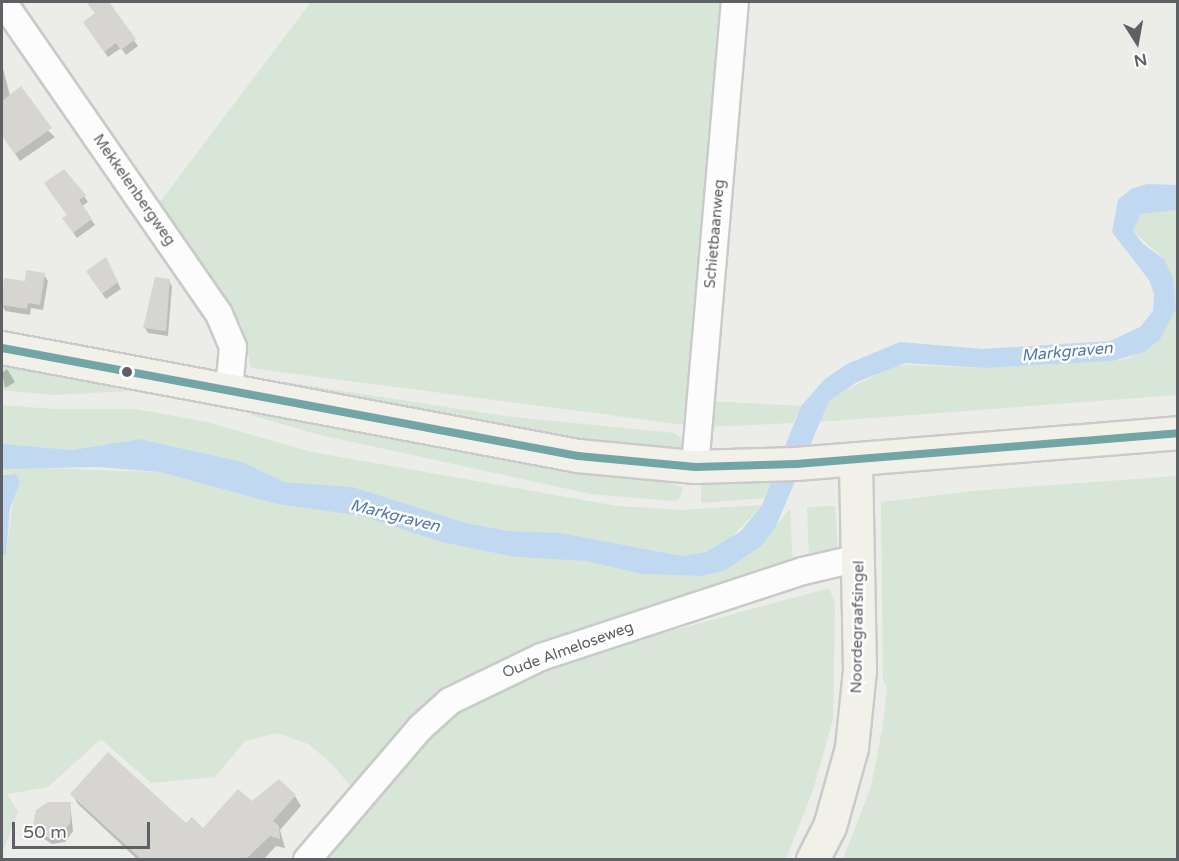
<!DOCTYPE html>
<style>
body{margin:0}
#map{position:relative;width:1179px;height:861px;overflow:hidden;background:#ecece8;font-family:"Varela Round",sans-serif}
div>[style]{position:absolute}
[style*='--x']{left:calc(var(--x)*1px);top:calc(var(--y)*1px);width:calc(var(--w)*1px);rotate:calc(var(--a)*1deg)}
.green>*{inset:0;background:#d7e6d6}
.water>*{inset:0;background:#c1d8f1}
.shadow>*{inset:0;background:#0003}
.building>*{inset:0;background:#d6d5d2}
.roads{filter:drop-shadow(2px 0 #c9cac9) drop-shadow(-2px 0 #c9cac9) drop-shadow(0 2px #c9cac9) drop-shadow(0 -2px #c9cac9)}
.minor>*{height:26px;margin:-13px;padding:0 13px;transform-origin:13px;border-radius:13px;background:#fcfcfc}
.major>*{height:32px;margin:-16px;padding:0 16px;transform-origin:16px;border-radius:16px;background:#f2f1e9}
.bus-1>*{height:8px;margin:-4px;padding:0 4px;transform-origin:4px;border-radius:4px;background:#71a5a6}
.dots>*{width:16px;height:16px;translate:-50% -50%;box-sizing:border-box;border:3px solid #fff;border-radius:50%}
span{translate:-50% -50%;white-space:nowrap;text-align:center;line-height:1.15;-webkit-text-stroke:5px #fff;paint-order:stroke}
.street-label{font-size:15px;color:#5d6064}
.water-label{font-size:16px;color:#5175ae;font-style:italic}
.frame{position:absolute;inset:0;border:3px solid #5d6064;pointer-events:none}
.north{position:absolute;left:1107px;top:12px;width:60px;height:60px;-webkit-text-stroke:4px #fff;paint-order:stroke;rotate:169deg;font-size:16px;font-weight:700;line-height:24px;text-align:center;color:#5d6064}
.north::after{content:'';display:block;margin:auto;width:21px;height:27px;background:#5d6064;clip-path:polygon(50% 0,100% 100%,50% 72%,0 100%)}
.scale{position:absolute;left:12px;top:822px;width:138px;height:27px;box-sizing:border-box;border:3px solid #5d6064;border-top:0;padding-left:8px;font-size:18px;line-height:21px;white-space:nowrap;color:#5d6064;-webkit-text-stroke:4px #fff;paint-order:stroke}
</style>
<div id="map">
<div class="green">
<i style="clip-path:polygon(311px 2px,726px 2px,686px 425px,251px 368px,242px 325px,157px 206px)"></i>
<i style="clip-path:polygon(1154px 210px,1177px 210px,1177px 395px,818px 422px,829px 401px,840px 393px,896px 365px,984px 368px,1113px 361px,1130px 358px,1160px 339px,1164px 259px,1133px 231px,1141px 214px)"></i>
<i style="clip-path:polygon(2px 363px,129px 391px,53px 395px,2px 390px)"></i>
<i style="clip-path:polygon(285px 382px,504px 416px,674px 433px,684px 440px,678px 453px,582px 444px,259px 384px)"></i>
<i style="clip-path:polygon(708px 401px,801px 406px,793px 423px,706px 427px)"></i>
<i style="clip-path:polygon(2px 405px,53px 409px,136px 409px,207px 422px,312px 452px,617px 506px,682px 510px,762px 505px,727px 542px,706px 552px,682px 556px,561px 533px,509px 531px,466px 523px,353px 487px,284px 482px,194px 451px,140px 439px,72px 450px,2px 444px)"></i>
<i style="clip-path:polygon(255px 412px,649px 478px,683px 487px,681px 497px,675px 501px,591px 494px,320px 435px,250px 415px)"></i>
<i style="clip-path:polygon(10px 467px,160px 472px,277px 504px,362px 516px,441px 542px,515px 557px,586px 561px,641px 574px,700px 576px,776px 526px,790px 509px,793px 566px,538px 650px,353px 789px,331px 763px,308px 744px,277px 733px,245px 741px,215px 777px,151px 783px,101px 739px,48px 787px,7px 794px,18px 812px,2px 854px,2px 555px,6px 554px,13px 500px,10px 473px,2px 475px,2px 469px)"></i>
<i style="clip-path:polygon(1177px 476px,1177px 859px,843px 859px,871px 787px,883px 725px,887px 689px,883px 679px,881px 502px,973px 491px)"></i>
<i style="clip-path:polygon(773px 478px,764px 498px,701px 503px,701px 481px)"></i>
<i style="clip-path:polygon(835px 506px,838px 552px,809px 561px,807px 507px)"></i>
<i style="clip-path:polygon(829px 588px,835px 603px,833px 719px,813px 790px,786px 859px,316px 860px,451px 710px,542px 666px)"></i>
</div>
<div class="water">
<i style="clip-path:polygon(1147px 184px,1177px 185px,1177px 210px,1141px 214px,1133px 231px,1143px 244px,1164px 259px,1173px 278px,1176px 309px,1160px 339px,1144px 352px,1113px 361px,984px 368px,905px 363px,857px 382px,829px 401px,776px 526px,761px 546px,724px 571px,700px 576px,641px 574px,586px 561px,515px 557px,441px 542px,362px 516px,277px 504px,160px 472px,96px 467px,2px 469px,3px 444px,72px 450px,140px 439px,242px 462px,284px 482px,353px 487px,466px 523px,509px 531px,561px 533px,682px 556px,706px 552px,741px 531px,762px 505px,801px 406px,825px 379px,847px 364px,900px 342px,983px 349px,1110px 341px,1140px 327px,1153px 311px,1154px 294px,1149px 280px,1112px 232px,1118px 200px,1131px 189px)"></i>
<i style="clip-path:polygon(16px 474px,20px 482px,10px 508px,6px 555px,2px 555px,2px 475px)"></i>
</div>
<div class="shadow">
<i style="clip-path:polygon(87px 2px,107px 2px,138px 46px,126px 55px,121px 48px,108px 57px,88px 28px,96px 14px)"></i>
<i style="clip-path:polygon(2px 64px,10px 96px,55px 137px,20px 161px,2px 135px)"></i>
<i style="clip-path:polygon(49px 190px,84px 196px,88px 202px,82px 206px,95px 225px,77px 238px,68px 225px,68px 216px)"></i>
<i style="clip-path:polygon(109px 265px,121px 289px,106px 299px,91px 278px)"></i>
<i style="clip-path:polygon(44px 275px,48px 281px,43px 310px,31px 308px,30px 315px,5px 311px,2px 304px,5px 280px,26px 283px)"></i>
<i style="clip-path:polygon(169px 281px,172px 286px,168px 336px,148px 333px,145px 328px)"></i>
<i style="clip-path:polygon(7px 369px,15px 382px,5px 388px,2px 373px)"></i>
<i style="clip-path:polygon(72px 794px,203px 830px,252px 803px,295px 796px,301px 806px,280px 830px,285px 848px,276px 846px,263px 860px,138px 860px,78px 804px)"></i>
<i style="clip-path:polygon(70px 803px,73px 831px,65px 842px,52px 844px,41px 837px,35px 816px,42px 806px)"></i>
</div>
<div class="building">
<i style="clip-path:polygon(86px 2px,109px 2px,136px 39px,121px 50px,116px 43px,104px 52px,83px 22px,95px 13px)"></i>
<i style="clip-path:polygon(21px 86px,52px 128px,15px 154px,2px 136px,2px 101px)"></i>
<i style="clip-path:polygon(64px 169px,86px 195px,79px 200px,92px 219px,73px 233px,62px 218px,67px 215px,44px 183px)"></i>
<i style="clip-path:polygon(106px 257px,118px 282px,102px 294px,86px 271px)"></i>
<i style="clip-path:polygon(26px 270px,45px 273px,40px 305px,28px 303px,27px 309px,2px 305px,4px 278px,25px 281px)"></i>
<i style="clip-path:polygon(155px 277px,170px 279px,166px 331px,143px 328px)"></i>
<i style="clip-path:polygon(108px 752px,186px 823px,192px 817px,203px 828px,238px 789px,252px 801px,279px 779px,296px 795px,273px 821px,279px 826px,280px 839px,270px 836px,245px 860px,142px 860px,70px 794px)"></i>
<i style="clip-path:polygon(48px 802px,71px 802px,70px 824px,55px 839px,41px 836px,33px 824px,36px 810px)"></i>
</div>
<div class="roads">
<div class="minor">
<i style="--x:3;--y:2;--w:379;--a:55.3"></i>
<i style="--x:219;--y:314;--w:36;--a:67"></i>
<i style="--x:233;--y:347;--w:43;--a:95.3"></i>
<i style="--x:695;--y:467;--w:467;--a:-85.1"></i>
<i style="--x:307;--y:860;--w:174;--a:-49.4"></i>
<i style="--x:420;--y:728;--w:40;--a:-42"></i>
<i style="--x:450;--y:701;--w:101;--a:-25.8"></i>
<i style="--x:541;--y:657;--w:276;--a:-18.2"></i>
<i style="--x:803;--y:571;--w:57;--a:-13.1"></i>
</div>
<div class="major">
<i style="--x:2;--y:348;--w:586;--a:10.62"></i>
<i style="--x:578;--y:456;--w:118;--a:5.4"></i>
<i style="--x:695;--y:467;--w:101;--a:-1.7"></i>
<i style="--x:796;--y:464;--w:383;--a:-4.6"></i>
<i style="--x:813;--y:860;--w:37;--a:-63"></i>
<i style="--x:830;--y:827;--w:82;--a:-74.4"></i>
<i style="--x:852;--y:748;--w:78;--a:-84.1"></i>
<i style="--x:860;--y:670;--w:211;--a:-91.1"></i>
</div>
</div>
<div class="bus-1">
<i style="--x:2;--y:348;--w:586;--a:10.62"></i>
<i style="--x:578;--y:456;--w:118;--a:5.4"></i>
<i style="--x:695;--y:467;--w:101;--a:-1.7"></i>
<i style="--x:796;--y:464;--w:383;--a:-4.6"></i>
</div>
<div class="dots">
<i style="left:127px;top:372px;background:#5d6064"></i>
</div>
<div class="street-label">
<span style="left:134px;top:190px;rotate:55deg">Mekkelenbergweg</span>
<span style="left:715px;top:234px;rotate:-85deg">Schietbaanweg</span>
<span style="left:858px;top:627px;rotate:-89deg">Noordegraafsingel</span>
<span style="left:568px;top:650px;rotate:-20deg">Oude Almeloseweg</span>
</div>
<div class="water-label">
<span style="left:1067px;top:352px;rotate:-5deg">Markgraven</span>
<span style="left:395px;top:516px;rotate:14deg">Markgraven</span>
</div>
<div class="frame"></div>
<div class="north">N</div>
<div class="scale">50 m</div>
</div>
